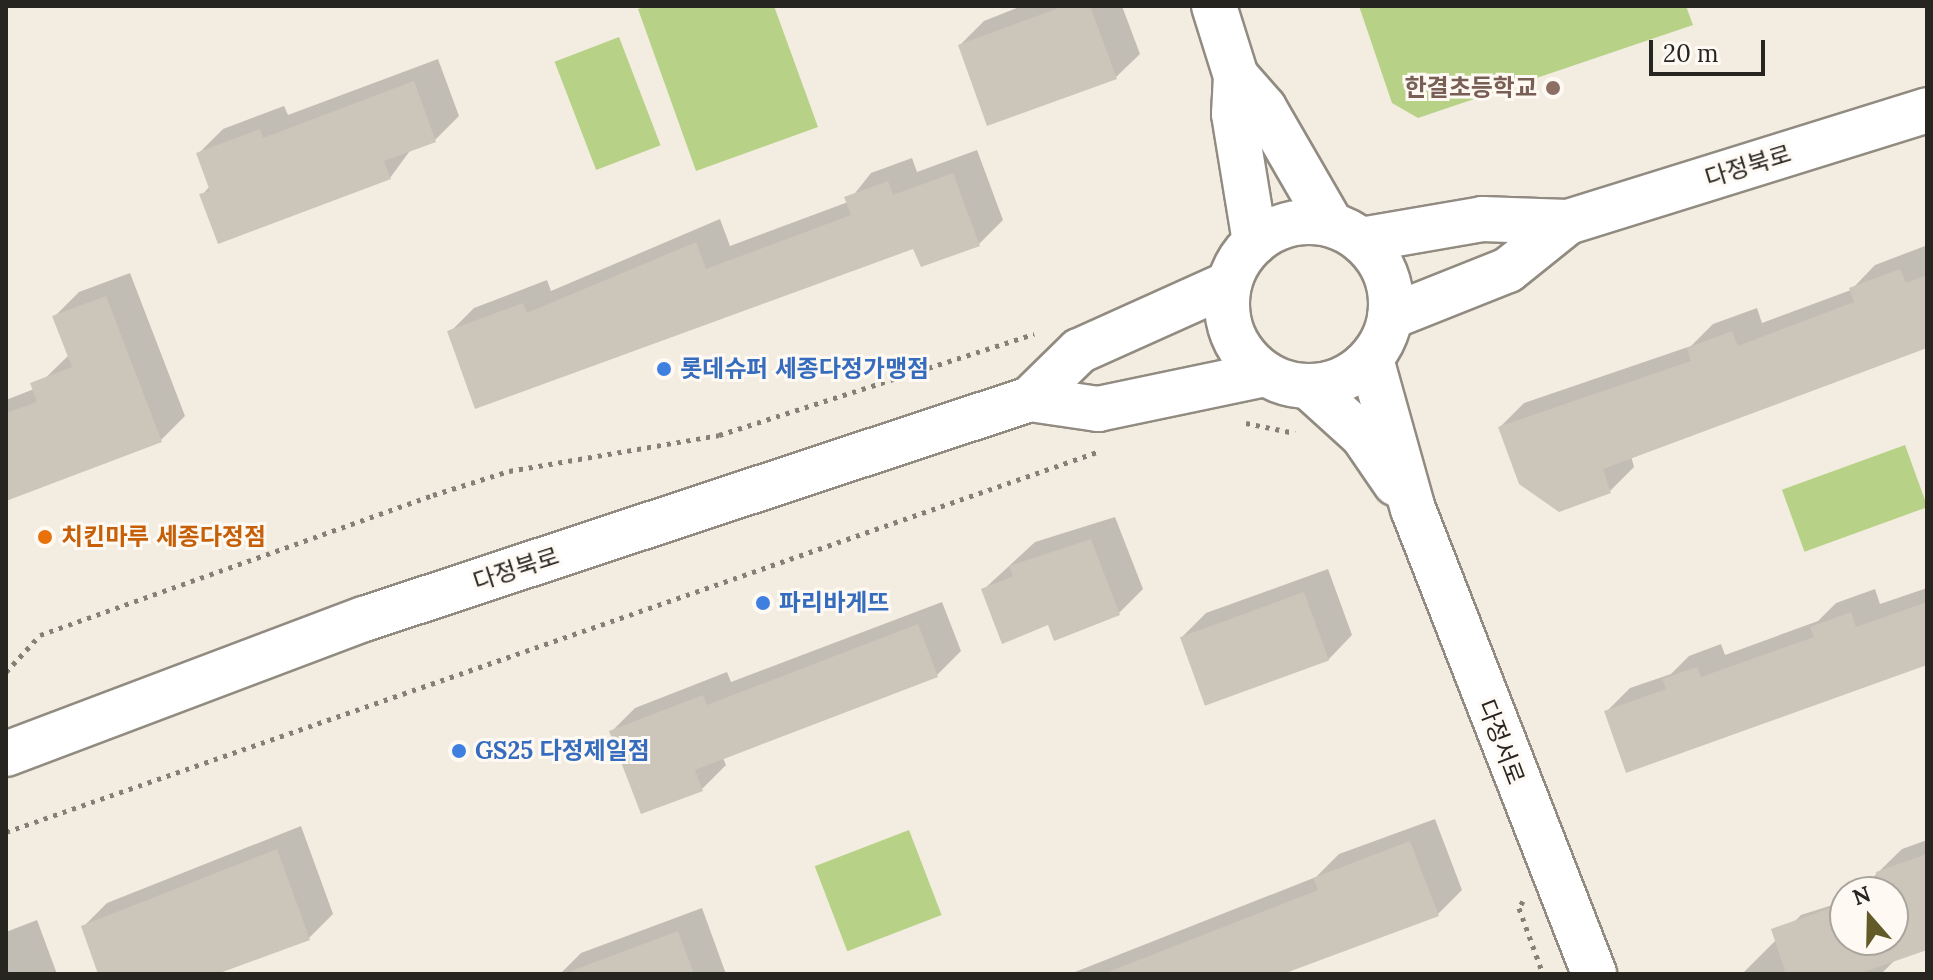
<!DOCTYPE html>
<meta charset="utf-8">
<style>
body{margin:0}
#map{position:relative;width:1933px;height:980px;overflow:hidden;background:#f3ede1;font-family:Lora,"Noto Sans KR",serif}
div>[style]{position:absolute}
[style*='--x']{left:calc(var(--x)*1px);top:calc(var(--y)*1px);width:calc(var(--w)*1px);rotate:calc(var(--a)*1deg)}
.green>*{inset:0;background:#b7d286;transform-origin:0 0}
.shadow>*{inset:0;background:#0003}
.building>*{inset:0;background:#ccc5ba;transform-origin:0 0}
.path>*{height:5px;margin-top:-2.5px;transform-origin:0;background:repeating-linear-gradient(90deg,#848078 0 4px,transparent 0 10px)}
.roads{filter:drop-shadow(2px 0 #918b81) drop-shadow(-2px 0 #918b81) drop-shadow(0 2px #918b81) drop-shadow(0 -2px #918b81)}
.minor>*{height:44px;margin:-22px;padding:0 22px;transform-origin:22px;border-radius:22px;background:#fff}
.tertiary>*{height:44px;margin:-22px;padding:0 22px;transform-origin:22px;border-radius:22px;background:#fff}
.tertiary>.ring{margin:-22px;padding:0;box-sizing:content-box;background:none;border:44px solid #fff;border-radius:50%}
.dots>*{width:22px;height:22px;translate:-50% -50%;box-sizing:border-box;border:4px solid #fefaf3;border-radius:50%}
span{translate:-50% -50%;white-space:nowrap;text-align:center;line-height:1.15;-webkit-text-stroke:6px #fefaf3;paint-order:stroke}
.education-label{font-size:24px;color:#785e54;font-weight:700}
.right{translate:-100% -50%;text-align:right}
.street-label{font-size:24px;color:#272520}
.shop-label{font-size:24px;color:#366cbe;font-weight:700}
.left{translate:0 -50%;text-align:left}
.food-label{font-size:24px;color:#c56008;font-weight:700}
.frame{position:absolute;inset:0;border:8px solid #272520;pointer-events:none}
.north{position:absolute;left:1829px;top:876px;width:80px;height:80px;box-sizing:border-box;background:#fefaf3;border:2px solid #a8a59f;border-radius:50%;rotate:340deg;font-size:22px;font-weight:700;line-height:32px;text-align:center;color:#272520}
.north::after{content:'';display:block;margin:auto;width:28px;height:36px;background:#625b28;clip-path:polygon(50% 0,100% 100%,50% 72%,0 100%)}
.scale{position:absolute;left:1649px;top:40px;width:116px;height:36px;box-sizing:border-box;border:4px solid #272520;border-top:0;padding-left:10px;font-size:24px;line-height:28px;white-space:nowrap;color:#272520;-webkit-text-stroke:6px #fefaf3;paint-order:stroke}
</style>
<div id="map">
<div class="green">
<i style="clip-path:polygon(647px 6px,774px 6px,818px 127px,696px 171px,638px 9px)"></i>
<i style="clip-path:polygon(1359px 6px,1686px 6px,1693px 25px,1418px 118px,1392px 103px)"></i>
<i style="left:619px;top:37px;width:116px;height:69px;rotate:69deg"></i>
<i style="left:1905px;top:445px;width:66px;height:131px;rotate:70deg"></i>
<i style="left:909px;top:830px;width:91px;height:101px;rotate:69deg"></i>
</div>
<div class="shadow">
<i style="clip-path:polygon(1022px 6px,1122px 6px,1140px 54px,1115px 78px,960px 45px,984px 21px)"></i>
<i style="clip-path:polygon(438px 59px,459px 116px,435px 140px,412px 148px,390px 178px,202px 195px,210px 186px,199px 153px,223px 129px,284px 106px,288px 115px)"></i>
<i style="clip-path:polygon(977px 150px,1003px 220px,979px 244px,915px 246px,450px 332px,474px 308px,547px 280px,551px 291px,720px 219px,730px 246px,848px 202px,871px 173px,912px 158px,917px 172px)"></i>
<i style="clip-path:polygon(1925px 246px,1927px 346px,1631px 456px,1634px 467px,1610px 491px,1500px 427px,1524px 403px,1691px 346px,1713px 324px,1757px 308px,1762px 323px,1851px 290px,1875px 265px)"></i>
<i style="clip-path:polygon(130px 273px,185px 416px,161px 440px,6px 497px,6px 400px,34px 389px,69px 355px,55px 316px,79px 292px)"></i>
<i style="clip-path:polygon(1115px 517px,1143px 589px,1119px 613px,1050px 623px,983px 590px,1035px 542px)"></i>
<i style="clip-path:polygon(1328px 569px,1352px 635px,1328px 660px,1182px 637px,1206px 613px)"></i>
<i style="clip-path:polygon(1927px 588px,1927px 663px,1606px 712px,1630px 688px,1671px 674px,1689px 656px,1721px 644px,1725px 655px,1818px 621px,1836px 603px,1875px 589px,1880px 604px)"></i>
<i style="clip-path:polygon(942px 602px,961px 651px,937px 675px,723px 758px,726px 765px,702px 789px,611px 732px,635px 708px,727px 672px,731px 682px)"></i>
<i style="clip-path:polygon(1435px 819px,1462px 890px,1438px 914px,1277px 974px,1070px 974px,1316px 877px,1339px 854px)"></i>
<i style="clip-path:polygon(301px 826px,333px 914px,309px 938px,211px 974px,100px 974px,83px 927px,107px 903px)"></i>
<i style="clip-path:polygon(1927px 840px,1927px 948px,1896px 959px,1881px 974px,1742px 974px,1801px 915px,1845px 901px,1845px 940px,1893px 940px,1893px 892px,1858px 892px,1902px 849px)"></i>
<i style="clip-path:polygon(702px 908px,726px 974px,560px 974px,581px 953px)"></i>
<i style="clip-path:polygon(37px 920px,57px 974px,6px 974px,6px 932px)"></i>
</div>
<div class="building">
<i style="clip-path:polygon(1064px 6px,1090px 6px,1117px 79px,987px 126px,958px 45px)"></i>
<i style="clip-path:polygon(414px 81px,436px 142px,384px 161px,391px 179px,218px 244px,199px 194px,210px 191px,196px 153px,260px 129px,263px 138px)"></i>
<i style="clip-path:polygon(953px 173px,980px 246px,921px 267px,913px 249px,475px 409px,447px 331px,523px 303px,527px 313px,696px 242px,706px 269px,851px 215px,844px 197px,888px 181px,893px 195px)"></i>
<i style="clip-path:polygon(1900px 269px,1906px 283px,1927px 275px,1927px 348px,1603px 469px,1611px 493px,1559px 512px,1519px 484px,1498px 427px,1691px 361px,1687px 348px,1732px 331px,1738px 346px,1854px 302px,1849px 288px)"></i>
<i style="clip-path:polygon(106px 296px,162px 442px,6px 501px,6px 413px,37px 402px,30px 383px,72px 367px,52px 316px)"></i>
<i style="clip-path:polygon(1091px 539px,1120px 615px,1054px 641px,1048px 625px,1002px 644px,981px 589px,1013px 576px,1009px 566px)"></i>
<i style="left:1304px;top:592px;width:73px;height:132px;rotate:70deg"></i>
<i style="clip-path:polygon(1927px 602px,1927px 665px,1626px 773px,1604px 711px,1666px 689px,1662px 679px,1697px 667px,1701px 677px,1814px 637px,1810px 627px,1851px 612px,1856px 627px)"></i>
<i style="clip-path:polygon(918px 624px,938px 677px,695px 770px,703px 791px,641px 814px,609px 731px,703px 695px,707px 705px)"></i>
<i style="clip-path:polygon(1410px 841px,1439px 916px,1283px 974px,1103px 974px,1318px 890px,1313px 878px)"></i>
<i style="clip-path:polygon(277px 849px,310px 940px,217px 974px,98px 974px,81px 926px)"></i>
<i style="clip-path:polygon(1927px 854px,1927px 950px,1858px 974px,1786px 974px,1771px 929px,1845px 903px,1845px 940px,1893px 940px,1893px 892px,1878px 892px,1876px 872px)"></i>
<i style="clip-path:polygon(678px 931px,694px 974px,572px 974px,571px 971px)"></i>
</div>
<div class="path">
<i style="--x:1246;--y:423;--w:50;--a:11.5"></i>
<i style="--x:6;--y:672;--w:50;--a:-47.4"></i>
<i style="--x:40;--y:635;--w:417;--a:-19.6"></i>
<i style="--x:433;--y:495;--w:80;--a:-17.5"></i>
<i style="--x:509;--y:471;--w:213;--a:-9.7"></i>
<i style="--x:719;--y:435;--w:331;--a:-17.8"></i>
<i style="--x:6;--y:832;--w:1155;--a:-19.2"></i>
<i style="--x:1523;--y:901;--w:8;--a:120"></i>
<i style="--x:1519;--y:908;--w:70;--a:70"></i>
</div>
<div class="roads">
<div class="minor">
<i style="--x:1214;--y:6;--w:73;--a:72.6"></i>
<i style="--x:1236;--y:76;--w:38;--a:93"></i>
<i style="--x:1234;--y:114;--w:130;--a:80.7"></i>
<i style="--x:1236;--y:76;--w:43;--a:48.8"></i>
<i style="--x:1264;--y:108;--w:134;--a:60"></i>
<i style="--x:1371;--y:359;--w:156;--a:74.4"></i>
<i style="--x:1413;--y:509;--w:499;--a:68.7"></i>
<i style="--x:1309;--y:387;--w:73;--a:42.2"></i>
<i style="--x:1363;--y:436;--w:58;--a:55.5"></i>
</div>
<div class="tertiary">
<i class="ring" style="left:1227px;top:222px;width:120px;height:120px"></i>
<i style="--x:1361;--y:240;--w:123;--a:-9.8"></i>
<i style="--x:1482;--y:219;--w:86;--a:2"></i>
<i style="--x:1568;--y:222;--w:376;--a:-17.3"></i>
<i style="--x:1390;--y:317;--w:127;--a:-21.7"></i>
<i style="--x:1508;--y:270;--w:77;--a:-38.7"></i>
<i style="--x:1030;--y:399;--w:69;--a:-44.4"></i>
<i style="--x:1079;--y:351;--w:163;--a:-24.2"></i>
<i style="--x:6;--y:754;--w:383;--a:-20.7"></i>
<i style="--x:364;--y:619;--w:701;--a:-18.28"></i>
<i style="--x:1030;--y:399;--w:69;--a:8.4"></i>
<i style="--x:1098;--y:409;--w:171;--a:-11.8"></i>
</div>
</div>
<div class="dots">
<i style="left:1553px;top:88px;background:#8d6e63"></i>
<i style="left:664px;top:369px;background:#3f7fe0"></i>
<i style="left:45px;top:537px;background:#e8710a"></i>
<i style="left:763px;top:603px;background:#3f7fe0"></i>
<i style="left:459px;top:751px;background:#3f7fe0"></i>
</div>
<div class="education-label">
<span class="right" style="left:1537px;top:88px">한결초등학교</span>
</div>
<div class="street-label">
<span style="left:1748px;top:166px;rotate:-17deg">다정북로</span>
<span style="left:516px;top:569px;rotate:-18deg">다정북로</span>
<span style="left:1501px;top:742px;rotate:69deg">다정서로</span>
</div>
<div class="shop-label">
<span class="left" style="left:680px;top:369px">롯데슈퍼 세종다정가맹점</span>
<span class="left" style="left:779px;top:603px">파리바게뜨</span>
<span class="left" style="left:475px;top:751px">GS25 다정제일점</span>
</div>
<div class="food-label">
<span class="left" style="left:61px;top:537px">치킨마루 세종다정점</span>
</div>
<div class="frame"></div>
<div class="north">N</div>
<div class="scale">20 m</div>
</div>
